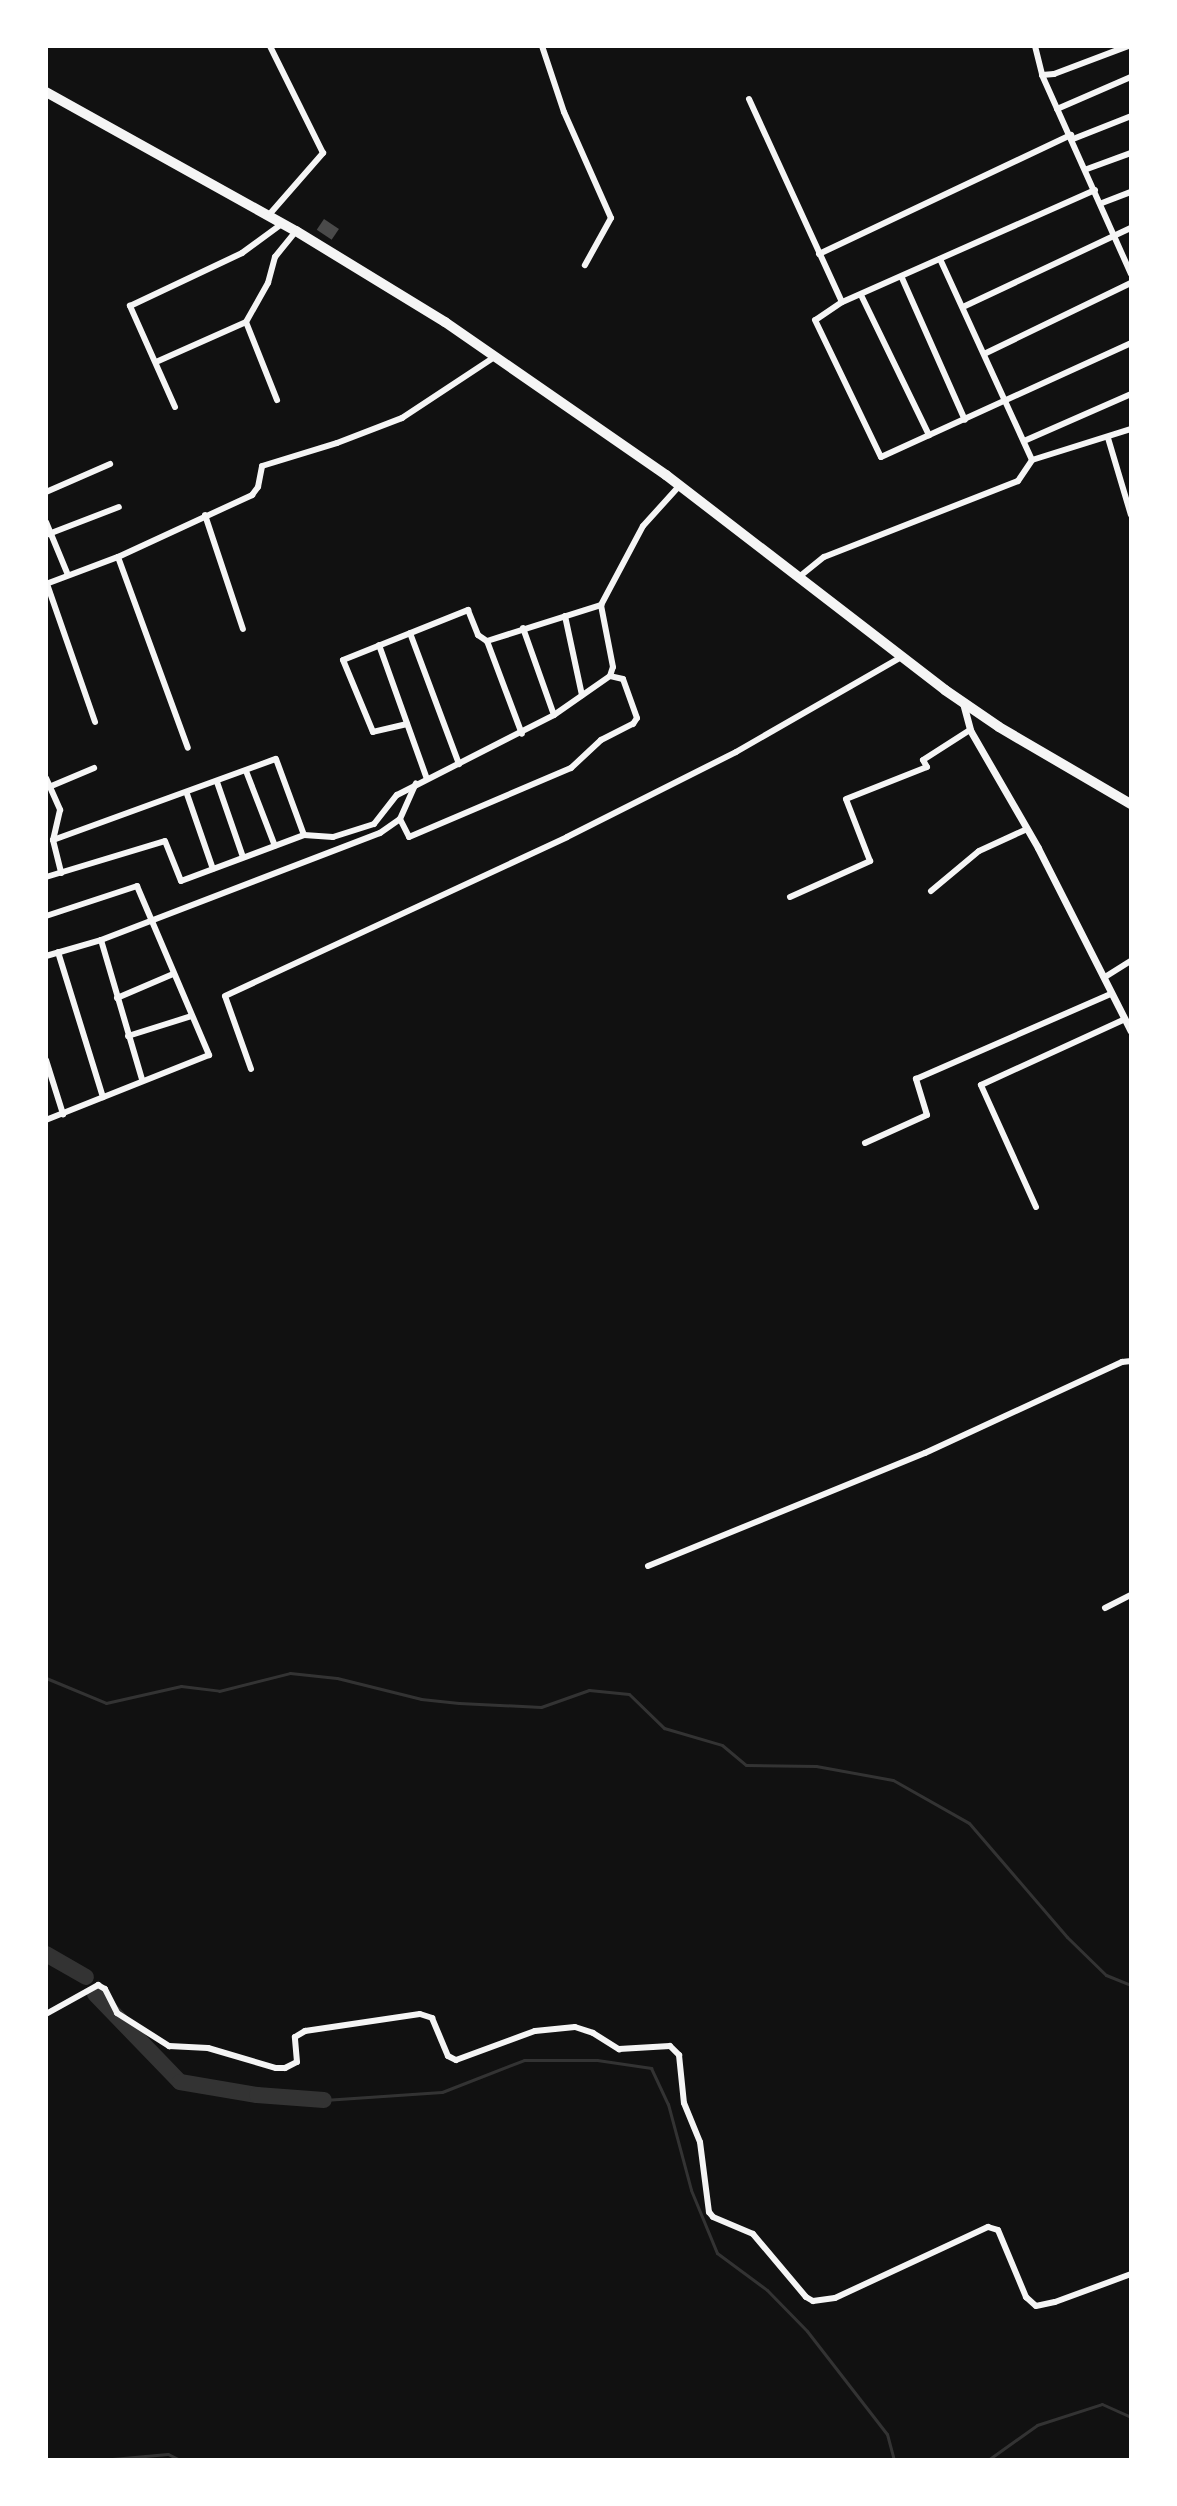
<!DOCTYPE html>
<style>
body{margin:0}
#map{position:relative;width:1177px;height:2506px;overflow:hidden;background:#111;font-family:Quicksand,sans-serif}
div>[style]{position:absolute}
[style*='--x']{left:calc(var(--x)*1px);top:calc(var(--y)*1px);width:calc(var(--w)*1px);rotate:calc(var(--a)*1deg)}
.stream>*{height:3px;margin:-1.5px;padding:0 1.5px;transform-origin:1.5px;border-radius:1.5px;background:#333}
.river>*{height:16px;margin:-8px;padding:0 8px;transform-origin:8px;border-radius:8px;background:#333}
.building>*{inset:0;background:#4a4a4a;transform-origin:0 0}
.minor>*{height:6px;margin:-3px;padding:0 3px;transform-origin:3px;border-radius:3px;background:#f5f5f5}
.tertiary>*{height:7px;margin:-3.5px;padding:0 3.5px;transform-origin:3.5px;border-radius:3.5px;background:#f5f5f5}
.trunk>*{height:10px;margin:-5px;padding:0 5px;transform-origin:5px;border-radius:5px;background:#f5f5f5}
span{translate:-50% -50%;white-space:nowrap;text-align:center;line-height:1.15;-webkit-text-stroke:8px #fff;paint-order:stroke}
.frame{position:absolute;inset:0;border:48px solid #fff;pointer-events:none}
</style>
<div id="map">
<div class="stream">
<i style="--x:46;--y:1678;--w:65;--a:22.6"></i>
<i style="--x:106;--y:1703;--w:77;--a:-12.8"></i>
<i style="--x:181;--y:1686;--w:38;--a:7"></i>
<i style="--x:219;--y:1691;--w:73;--a:-14.2"></i>
<i style="--x:290;--y:1673;--w:47;--a:6.1"></i>
<i style="--x:337;--y:1678;--w:87;--a:14"></i>
<i style="--x:421;--y:1699;--w:38;--a:6"></i>
<i style="--x:459;--y:1703;--w:82;--a:2.8"></i>
<i style="--x:541;--y:1707;--w:51;--a:-19.5"></i>
<i style="--x:589;--y:1690;--w:40;--a:5.7"></i>
<i style="--x:629;--y:1694;--w:49;--a:44.2"></i>
<i style="--x:664;--y:1728;--w:60;--a:16.3"></i>
<i style="--x:722;--y:1745;--w:31;--a:40"></i>
<i style="--x:746;--y:1765;--w:70;--a:0.8"></i>
<i style="--x:816;--y:1766;--w:78;--a:10.3"></i>
<i style="--x:893;--y:1780;--w:87;--a:29.5"></i>
<i style="--x:969;--y:1823;--w:150;--a:49.3"></i>
<i style="--x:1067;--y:1937;--w:54;--a:44.3"></i>
<i style="--x:1106;--y:1975;--w:27;--a:22"></i>
<i style="--x:324;--y:2100;--w:118;--a:-3.9"></i>
<i style="--x:442;--y:2092;--w:88;--a:-21.3"></i>
<i style="--x:524;--y:2060;--w:73;--a:0"></i>
<i style="--x:597;--y:2060;--w:55;--a:8.4"></i>
<i style="--x:651;--y:2068;--w:40;--a:65"></i>
<i style="--x:668;--y:2104;--w:89;--a:75"></i>
<i style="--x:691;--y:2190;--w:68;--a:67.6"></i>
<i style="--x:717;--y:2253;--w:62;--a:36.5"></i>
<i style="--x:767;--y:2290;--w:57;--a:45.7"></i>
<i style="--x:807;--y:2331;--w:130;--a:52.2"></i>
<i style="--x:887;--y:2434;--w:27;--a:75"></i>
<i style="--x:101;--y:2460;--w:67;--a:-5.1"></i>
<i style="--x:168;--y:2454;--w:13;--a:27"></i>
<i style="--x:988;--y:2460;--w:60;--a:-35.5"></i>
<i style="--x:1037;--y:2425;--w:68;--a:-17.9"></i>
<i style="--x:1102;--y:2404;--w:32;--a:24"></i>
</div>
<div class="river">
<i style="--x:46;--y:1954;--w:46;--a:29.9"></i>
<i style="--x:95;--y:1994;--w:122;--a:46"></i>
<i style="--x:180;--y:2082;--w:78;--a:9.6"></i>
<i style="--x:257;--y:2095;--w:67;--a:4.3"></i>
</div>
<div class="building">
<i style="left:324px;top:219px;width:18px;height:13px;rotate:34deg"></i>
</div>
<div class="minor">
<i style="--x:542;--y:46;--w:70;--a:71.6"></i>
<i style="--x:564;--y:112;--w:116;--a:66.1"></i>
<i style="--x:611;--y:218;--w:54;--a:119"></i>
<i style="--x:1035;--y:46;--w:30;--a:76"></i>
<i style="--x:1042;--y:75;--w:218;--a:65.9"></i>
<i style="--x:1042;--y:75;--w:12;--a:-5"></i>
<i style="--x:1054;--y:74;--w:79;--a:-20.7"></i>
<i style="--x:749;--y:99;--w:223;--a:65.4"></i>
<i style="--x:1057;--y:109;--w:81;--a:-23.4"></i>
<i style="--x:1073;--y:139;--w:62;--a:-21.6"></i>
<i style="--x:1087;--y:169;--w:47;--a:-20"></i>
<i style="--x:1095;--y:190;--w:277;--a:156.1"></i>
<i style="--x:842;--y:302;--w:32;--a:146"></i>
<i style="--x:815;--y:320;--w:152;--a:64.3"></i>
<i style="--x:881;--y:457;--w:275;--a:-24.5"></i>
<i style="--x:1102;--y:203;--w:31;--a:-21"></i>
<i style="--x:268;--y:216;--w:84;--a:-48.9"></i>
<i style="--x:323;--y:153;--w:119;--a:-116.4"></i>
<i style="--x:819;--y:254;--w:279;--a:-25.3"></i>
<i style="--x:940;--y:259;--w:221;--a:65.4"></i>
<i style="--x:902;--y:278;--w:155;--a:66.1"></i>
<i style="--x:861;--y:295;--w:156;--a:64.1"></i>
<i style="--x:965;--y:306;--w:183;--a:-25.2"></i>
<i style="--x:246;--y:322;--w:84;--a:68.3"></i>
<i style="--x:984;--y:354;--w:163;--a:-25.8"></i>
<i style="--x:156;--y:362;--w:98;--a:-24"></i>
<i style="--x:246;--y:322;--w:45;--a:-60.6"></i>
<i style="--x:268;--y:283;--w:27;--a:-75"></i>
<i style="--x:275;--y:257;--w:33;--a:-51"></i>
<i style="--x:175;--y:407;--w:111;--a:-114"></i>
<i style="--x:130;--y:306;--w:124;--a:-25.3"></i>
<i style="--x:242;--y:253;--w:51;--a:-36.2"></i>
<i style="--x:1108;--y:438;--w:80;--a:73.4"></i>
<i style="--x:1024;--y:441;--w:117;--a:-23.7"></i>
<i style="--x:46;--y:492;--w:70;--a:-23.6"></i>
<i style="--x:205;--y:515;--w:120;--a:71.6"></i>
<i style="--x:46;--y:522;--w:57;--a:67.5"></i>
<i style="--x:46;--y:535;--w:78;--a:-21"></i>
<i style="--x:118;--y:557;--w:203;--a:69.9"></i>
<i style="--x:799;--y:577;--w:32;--a:-39"></i>
<i style="--x:824;--y:557;--w:208;--a:-21.4"></i>
<i style="--x:1018;--y:481;--w:25;--a:-56"></i>
<i style="--x:1032;--y:460;--w:104;--a:-17.4"></i>
<i style="--x:46;--y:584;--w:77;--a:-20.6"></i>
<i style="--x:118;--y:557;--w:148;--a:-24.8"></i>
<i style="--x:252;--y:495;--w:10;--a:-53"></i>
<i style="--x:258;--y:487;--w:21;--a:-79"></i>
<i style="--x:262;--y:466;--w:78;--a:-17"></i>
<i style="--x:337;--y:443;--w:70;--a:-21"></i>
<i style="--x:402;--y:418;--w:113;--a:-33.4"></i>
<i style="--x:47;--y:584;--w:146;--a:70.8"></i>
<i style="--x:565;--y:616;--w:81;--a:77.9"></i>
<i style="--x:523;--y:628;--w:92;--a:70.4"></i>
<i style="--x:410;--y:633;--w:140;--a:69.5"></i>
<i style="--x:487;--y:641;--w:120;--a:-17.5"></i>
<i style="--x:379;--y:645;--w:142;--a:70.3"></i>
<i style="--x:407;--y:724;--w:35;--a:167"></i>
<i style="--x:373;--y:732;--w:78;--a:-112.6"></i>
<i style="--x:343;--y:660;--w:135;--a:-21.8"></i>
<i style="--x:468;--y:610;--w:27;--a:68"></i>
<i style="--x:478;--y:635;--w:11;--a:34"></i>
<i style="--x:487;--y:641;--w:99;--a:69.4"></i>
<i style="--x:246;--y:771;--w:80;--a:68.9"></i>
<i style="--x:46;--y:778;--w:35;--a:66"></i>
<i style="--x:60;--y:810;--w:31;--a:103"></i>
<i style="--x:53;--y:840;--w:34;--a:76"></i>
<i style="--x:217;--y:782;--w:79;--a:70.9"></i>
<i style="--x:49;--y:787;--w:49;--a:-22.9"></i>
<i style="--x:187;--y:794;--w:79;--a:70.9"></i>
<i style="--x:400;--y:819;--w:20;--a:63"></i>
<i style="--x:409;--y:837;--w:176;--a:-23.1"></i>
<i style="--x:571;--y:768;--w:41;--a:-43"></i>
<i style="--x:601;--y:740;--w:36;--a:-27"></i>
<i style="--x:633;--y:724;--w:7;--a:-56"></i>
<i style="--x:637;--y:718;--w:41;--a:-109.7"></i>
<i style="--x:623;--y:679;--w:13;--a:-167"></i>
<i style="--x:53;--y:840;--w:237;--a:-20"></i>
<i style="--x:276;--y:759;--w:81;--a:69.8"></i>
<i style="--x:46;--y:877;--w:124;--a:-16.8"></i>
<i style="--x:165;--y:841;--w:43;--a:68.2"></i>
<i style="--x:181;--y:881;--w:131;--a:-20.5"></i>
<i style="--x:304;--y:835;--w:29;--a:4"></i>
<i style="--x:333;--y:837;--w:43;--a:-17.6"></i>
<i style="--x:374;--y:824;--w:37;--a:-52"></i>
<i style="--x:397;--y:795;--w:176;--a:-27"></i>
<i style="--x:554;--y:715;--w:68;--a:-34.9"></i>
<i style="--x:610;--y:676;--w:9;--a:-72"></i>
<i style="--x:613;--y:667;--w:63;--a:-101"></i>
<i style="--x:601;--y:605;--w:89;--a:-62"></i>
<i style="--x:643;--y:526;--w:55;--a:-47.9"></i>
<i style="--x:931;--y:891;--w:62;--a:-39.8"></i>
<i style="--x:979;--y:851;--w:53;--a:-24.6"></i>
<i style="--x:790;--y:897;--w:88;--a:-24.2"></i>
<i style="--x:870;--y:861;--w:66;--a:-111.2"></i>
<i style="--x:846;--y:799;--w:87;--a:-21.6"></i>
<i style="--x:927;--y:767;--w:8;--a:-120"></i>
<i style="--x:923;--y:760;--w:56;--a:-32.6"></i>
<i style="--x:46;--y:916;--w:96;--a:-18.2"></i>
<i style="--x:137;--y:886;--w:184;--a:66.9"></i>
<i style="--x:209;--y:1055;--w:175;--a:158.3"></i>
<i style="--x:101;--y:940;--w:145;--a:73.6"></i>
<i style="--x:58;--y:952;--w:152;--a:72.8"></i>
<i style="--x:46;--y:956;--w:57;--a:-16.2"></i>
<i style="--x:101;--y:940;--w:299;--a:-21"></i>
<i style="--x:380;--y:833;--w:24;--a:-35"></i>
<i style="--x:400;--y:819;--w:39;--a:-66"></i>
<i style="--x:1105;--y:977;--w:31;--a:-32"></i>
<i style="--x:117;--y:998;--w:61;--a:-23.2"></i>
<i style="--x:128;--y:1036;--w:67;--a:-17.4"></i>
<i style="--x:46;--y:1060;--w:57;--a:72.5"></i>
<i style="--x:251;--y:1069;--w:77;--a:-109.6"></i>
<i style="--x:225;--y:996;--w:377;--a:-24.9"></i>
<i style="--x:567;--y:837;--w:189;--a:-26.7"></i>
<i style="--x:736;--y:752;--w:190;--a:-29.9"></i>
<i style="--x:865;--y:1143;--w:68;--a:-24.3"></i>
<i style="--x:927;--y:1115;--w:38;--a:-107"></i>
<i style="--x:916;--y:1079;--w:213;--a:-23.6"></i>
<i style="--x:1036;--y:1207;--w:134;--a:-114.3"></i>
<i style="--x:981;--y:1085;--w:158;--a:-24.6"></i>
<i style="--x:648;--y:1566;--w:299;--a:-22.2"></i>
<i style="--x:925;--y:1453;--w:217;--a:-24.8"></i>
<i style="--x:1122;--y:1362;--w:9;--a:-6"></i>
<i style="--x:1105;--y:1608;--w:29;--a:-27"></i>
<i style="--x:46;--y:2014;--w:60;--a:-29.1"></i>
<i style="--x:98;--y:1985;--w:8;--a:30"></i>
<i style="--x:105;--y:1989;--w:27;--a:63"></i>
<i style="--x:117;--y:2013;--w:62;--a:32.4"></i>
<i style="--x:169;--y:2046;--w:39;--a:3"></i>
<i style="--x:208;--y:2048;--w:71;--a:16.4"></i>
<i style="--x:276;--y:2068;--w:9;--a:0"></i>
<i style="--x:285;--y:2068;--w:13;--a:-27"></i>
<i style="--x:297;--y:2062;--w:25;--a:-95"></i>
<i style="--x:295;--y:2037;--w:12;--a:-31"></i>
<i style="--x:305;--y:2031;--w:116;--a:-8.4"></i>
<i style="--x:420;--y:2014;--w:13;--a:18"></i>
<i style="--x:432;--y:2018;--w:41;--a:67.2"></i>
<i style="--x:448;--y:2056;--w:9;--a:27"></i>
<i style="--x:456;--y:2060;--w:84;--a:-20.2"></i>
<i style="--x:535;--y:2031;--w:40;--a:-5.7"></i>
<i style="--x:575;--y:2027;--w:19;--a:18"></i>
<i style="--x:593;--y:2033;--w:31;--a:32"></i>
<i style="--x:619;--y:2049;--w:51;--a:-3.4"></i>
<i style="--x:670;--y:2046;--w:13;--a:45"></i>
<i style="--x:679;--y:2055;--w:48;--a:84.1"></i>
<i style="--x:684;--y:2103;--w:42;--a:67.7"></i>
<i style="--x:700;--y:2142;--w:71;--a:82.7"></i>
<i style="--x:709;--y:2212;--w:6;--a:51"></i>
<i style="--x:713;--y:2217;--w:43;--a:23"></i>
<i style="--x:753;--y:2234;--w:82;--a:49.9"></i>
<i style="--x:806;--y:2297;--w:8;--a:30"></i>
<i style="--x:813;--y:2301;--w:22;--a:-8"></i>
<i style="--x:835;--y:2298;--w:169;--a:-24.9"></i>
<i style="--x:988;--y:2227;--w:10;--a:17"></i>
<i style="--x:998;--y:2230;--w:73;--a:67.3"></i>
<i style="--x:1026;--y:2297;--w:13;--a:42"></i>
<i style="--x:1036;--y:2306;--w:19;--a:-12"></i>
<i style="--x:1055;--y:2302;--w:81;--a:-20.2"></i>
</div>
<div class="tertiary">
<i style="--x:963;--y:703;--w:28;--a:75"></i>
<i style="--x:970;--y:730;--w:136;--a:60"></i>
<i style="--x:1038;--y:848;--w:205;--a:63.1"></i>
</div>
<div class="trunk">
<i style="--x:46;--y:92;--w:286;--a:29.1"></i>
<i style="--x:296;--y:231;--w:175;--a:31.4"></i>
<i style="--x:445;--y:322;--w:269;--a:34.7"></i>
<i style="--x:666;--y:475;--w:352;--a:37.6"></i>
<i style="--x:945;--y:690;--w:65;--a:34.4"></i>
<i style="--x:999;--y:727;--w:153;--a:30.3"></i>
</div>
<div class="frame"></div>
</div>
